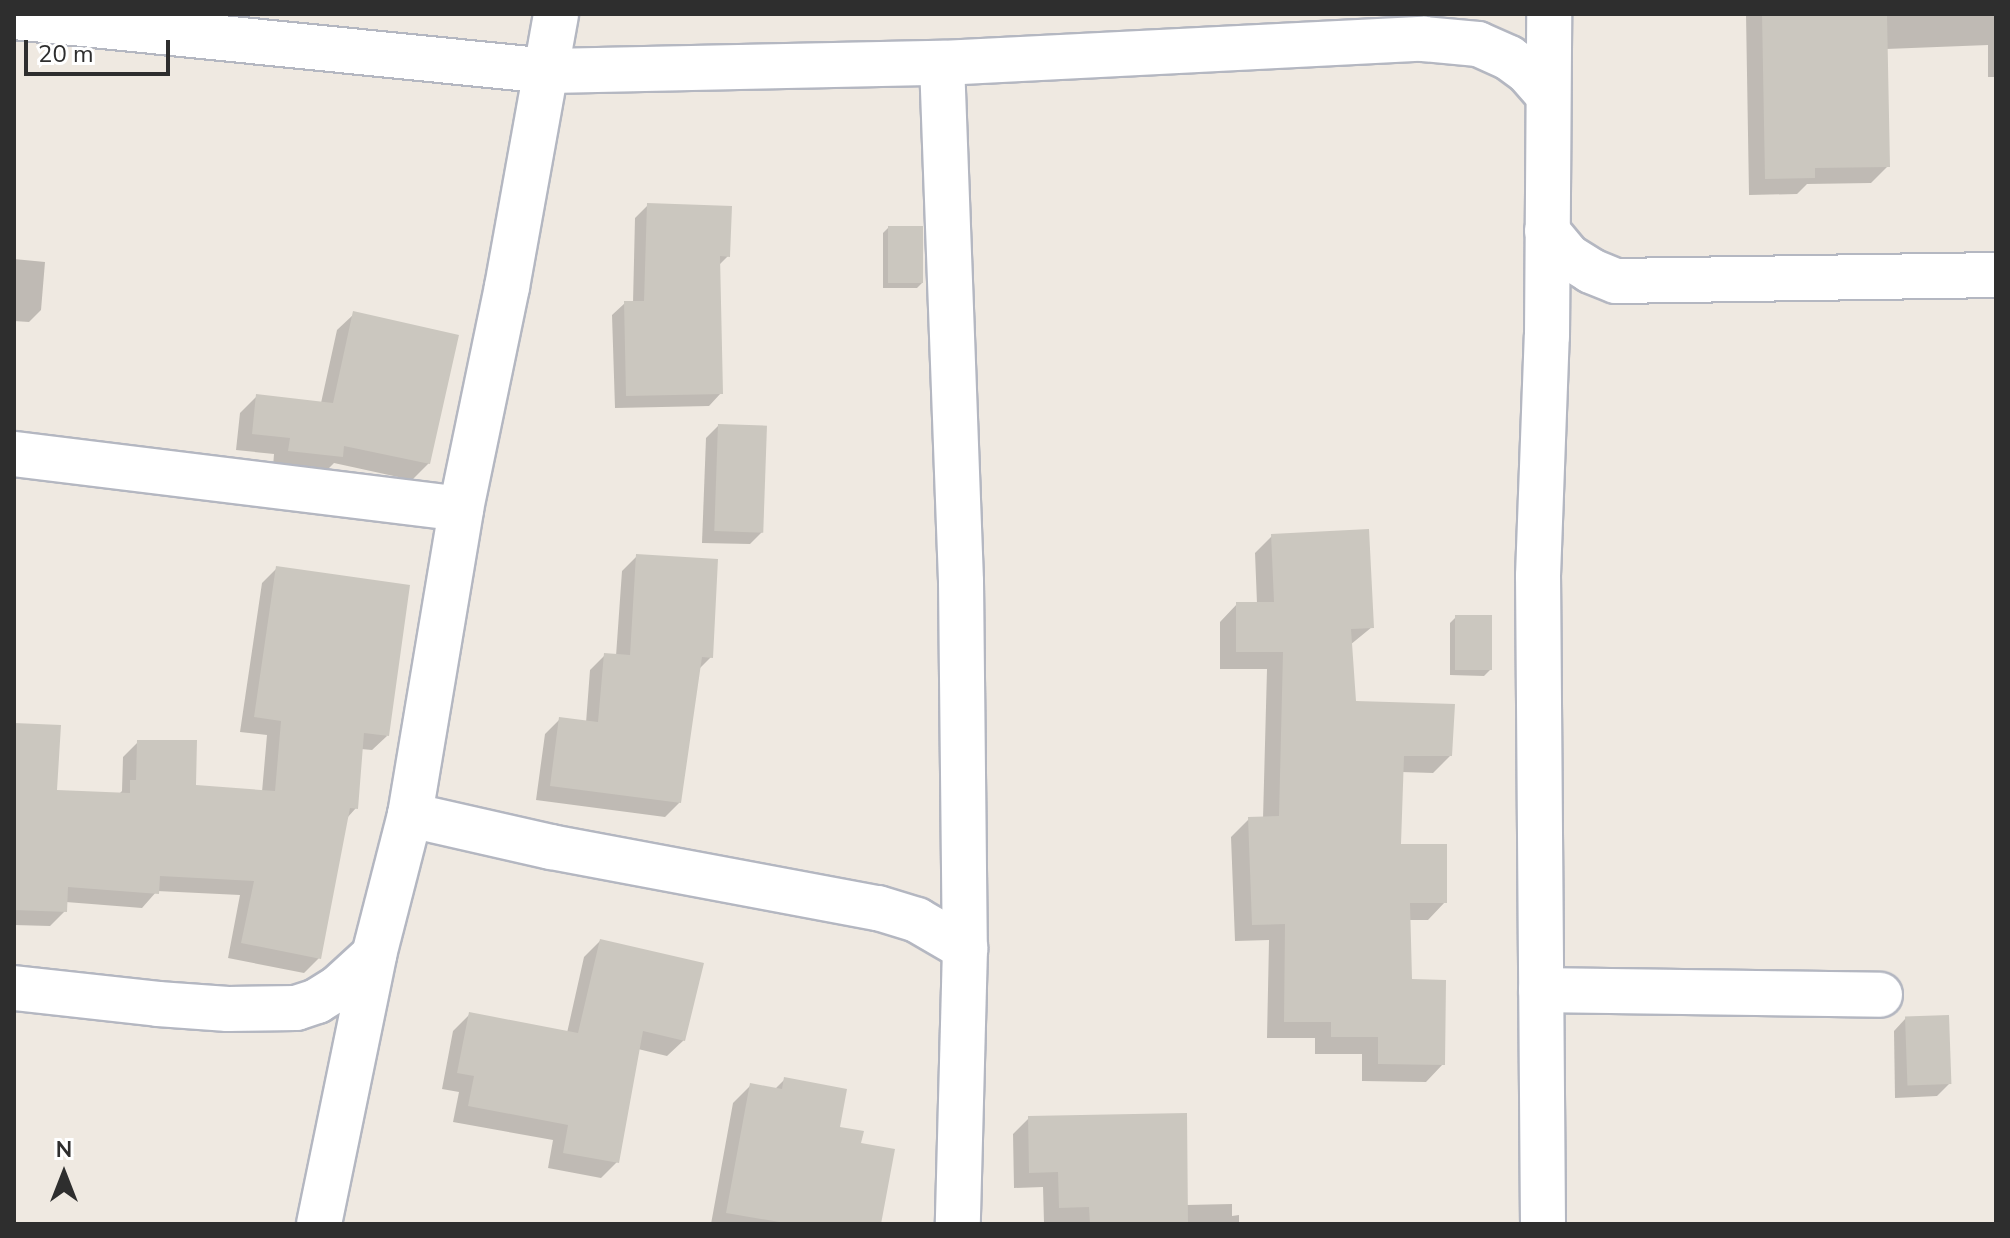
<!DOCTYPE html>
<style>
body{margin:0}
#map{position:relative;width:2010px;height:1238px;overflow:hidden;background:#efe9e1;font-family:"Nunito Sans",sans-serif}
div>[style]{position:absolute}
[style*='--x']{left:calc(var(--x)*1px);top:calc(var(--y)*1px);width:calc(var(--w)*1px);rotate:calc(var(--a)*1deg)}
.shadow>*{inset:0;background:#0003}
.building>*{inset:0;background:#cbc7bf;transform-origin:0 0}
.roads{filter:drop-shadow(2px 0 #b4b7c1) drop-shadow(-2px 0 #b4b7c1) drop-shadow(0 2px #b4b7c1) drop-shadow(0 -2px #b4b7c1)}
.minor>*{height:44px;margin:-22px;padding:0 22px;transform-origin:22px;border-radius:22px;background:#fff}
span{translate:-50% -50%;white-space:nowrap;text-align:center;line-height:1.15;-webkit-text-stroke:7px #fff;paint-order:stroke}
.frame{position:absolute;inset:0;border:16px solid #2e2e2e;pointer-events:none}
.north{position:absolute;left:24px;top:1134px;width:80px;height:80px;-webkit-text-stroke:6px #fff;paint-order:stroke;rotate:0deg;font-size:22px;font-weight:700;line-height:32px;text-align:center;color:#2e2e2e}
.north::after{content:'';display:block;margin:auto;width:28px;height:36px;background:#2e2e2e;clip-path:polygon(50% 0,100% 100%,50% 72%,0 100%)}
.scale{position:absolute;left:24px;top:40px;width:146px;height:36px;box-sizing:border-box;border:4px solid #2e2e2e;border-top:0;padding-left:10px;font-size:24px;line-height:28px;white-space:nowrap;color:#2e2e2e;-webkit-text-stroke:6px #fff;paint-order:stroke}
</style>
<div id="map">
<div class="shadow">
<i style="clip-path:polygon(1746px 14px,1996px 14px,1996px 77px,1988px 77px,1988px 45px,1886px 49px,1888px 166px,1871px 183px,1807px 184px,1797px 194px,1749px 195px)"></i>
<i style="clip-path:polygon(648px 205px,728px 256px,718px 266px,721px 393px,709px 406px,615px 408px,612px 315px,625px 303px,633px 303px,635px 218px)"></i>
<i style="clip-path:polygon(888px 228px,922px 283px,917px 288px,883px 288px,883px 233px)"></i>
<i style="clip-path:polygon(14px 259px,45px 262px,41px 310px,29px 322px,14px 321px)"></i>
<i style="clip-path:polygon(354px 314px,429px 463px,412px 480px,334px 463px,324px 473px,273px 467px,274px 454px,236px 450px,240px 413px,257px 396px,321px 403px,337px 330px)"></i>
<i style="clip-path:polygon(718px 426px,762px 532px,750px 544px,702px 543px,706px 438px)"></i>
<i style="clip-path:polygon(1272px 536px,1372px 627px,1350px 645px,1354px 703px,1450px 756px,1433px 773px,1401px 772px,1399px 846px,1445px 902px,1428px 920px,1408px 920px,1410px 981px,1443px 1064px,1426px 1082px,1362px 1081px,1362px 1054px,1315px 1054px,1315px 1038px,1267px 1038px,1269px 940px,1235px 941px,1231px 837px,1249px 819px,1263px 819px,1267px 669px,1220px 669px,1220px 622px,1237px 604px,1257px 604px,1255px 553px)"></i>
<i style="clip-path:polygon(637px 556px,711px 657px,698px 670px,680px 802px,665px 817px,536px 800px,545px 734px,560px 719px,586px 723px,590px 670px,605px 655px,616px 656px,622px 571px)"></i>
<i style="clip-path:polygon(277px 568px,387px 736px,372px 750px,361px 749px,356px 808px,347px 818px,319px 958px,304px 973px,228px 958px,240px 895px,157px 891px,142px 908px,66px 902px,65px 911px,50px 926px,14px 925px,14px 725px,55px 792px,119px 794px,122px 791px,123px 757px,138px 742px,194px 787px,262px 792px,267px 735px,240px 732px,262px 583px)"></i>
<i style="clip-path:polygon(1456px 617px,1490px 670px,1484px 676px,1450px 675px,1450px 623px)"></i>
<i style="clip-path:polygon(600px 941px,684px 1040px,667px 1056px,638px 1049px,617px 1162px,601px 1178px,548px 1168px,553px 1140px,453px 1122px,459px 1092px,442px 1089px,453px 1031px,470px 1014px,567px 1033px,584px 957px)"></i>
<i style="clip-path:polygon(1906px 1018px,1949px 1084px,1937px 1096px,1895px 1098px,1894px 1031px)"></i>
<i style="clip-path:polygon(785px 1079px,859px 1145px,879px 1224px,711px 1224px,733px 1103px,751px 1085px,775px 1089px)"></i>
<i style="clip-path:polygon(1029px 1118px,1186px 1205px,1232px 1204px,1232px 1216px,1239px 1215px,1239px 1224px,1044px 1223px,1043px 1187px,1014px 1188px,1013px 1134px)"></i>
</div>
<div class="building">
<i style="clip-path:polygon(1762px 14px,1887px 14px,1890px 167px,1815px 168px,1815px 178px,1765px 179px)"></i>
<i style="clip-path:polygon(647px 203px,732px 206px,730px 257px,720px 256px,723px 394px,626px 396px,624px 301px,644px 301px)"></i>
<i style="left:888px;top:226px;width:35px;height:57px"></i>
<i style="clip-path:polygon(353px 311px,459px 335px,430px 464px,344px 446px,343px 457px,288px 451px,290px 438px,252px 434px,256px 394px,333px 403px)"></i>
<i style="left:718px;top:424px;width:49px;height:107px;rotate:2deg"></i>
<i style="clip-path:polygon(1369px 529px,1374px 628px,1351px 629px,1356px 701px,1455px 704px,1452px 756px,1404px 756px,1401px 844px,1447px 844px,1447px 903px,1410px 903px,1412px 979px,1446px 980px,1445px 1065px,1378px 1064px,1378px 1037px,1331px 1037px,1331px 1022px,1284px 1022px,1285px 924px,1252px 925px,1248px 817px,1279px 816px,1283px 652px,1236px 652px,1236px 602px,1274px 602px,1271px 534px)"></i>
<i style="clip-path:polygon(636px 554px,718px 559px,713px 658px,702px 657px,681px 803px,550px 786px,559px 717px,598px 722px,604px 653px,630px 655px)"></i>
<i style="clip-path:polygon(276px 566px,410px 585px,389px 736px,364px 733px,358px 809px,350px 808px,321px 959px,241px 943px,254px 881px,160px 876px,159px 894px,68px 887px,67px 912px,14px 910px,14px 723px,61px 725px,57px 790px,130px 793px,130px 780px,136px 780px,137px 740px,197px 740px,196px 785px,275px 791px,281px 721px,254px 717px)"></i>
<i style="left:1455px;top:615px;width:37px;height:55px"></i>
<i style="clip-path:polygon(600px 939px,704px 963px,685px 1041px,643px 1031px,619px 1163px,563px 1153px,568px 1125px,468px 1106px,474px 1076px,457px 1073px,469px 1012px,578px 1033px)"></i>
<i style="left:1949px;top:1015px;width:69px;height:44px;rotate:88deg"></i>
<i style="clip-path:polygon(784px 1077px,847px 1089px,840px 1127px,864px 1131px,861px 1143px,895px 1149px,881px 1224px,791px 1224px,726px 1213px,750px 1083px,782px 1089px)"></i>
<i style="clip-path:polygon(1187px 1113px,1188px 1224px,1090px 1224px,1089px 1207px,1059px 1208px,1058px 1172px,1029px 1173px,1028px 1116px)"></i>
</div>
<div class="roads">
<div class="minor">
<i style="--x:14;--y:17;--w:537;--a:5.77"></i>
<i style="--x:548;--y:71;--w:394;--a:-1.2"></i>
<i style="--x:942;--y:63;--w:482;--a:-2.9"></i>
<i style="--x:1423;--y:39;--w:55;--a:5.2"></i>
<i style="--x:1478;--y:44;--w:34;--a:24"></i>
<i style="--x:1509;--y:58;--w:24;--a:36"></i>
<i style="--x:1528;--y:72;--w:28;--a:49"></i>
<i style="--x:942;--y:63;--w:519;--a:87.9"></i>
<i style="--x:961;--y:582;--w:366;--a:89.4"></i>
<i style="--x:965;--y:948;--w:276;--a:91.5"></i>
<i style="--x:1547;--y:231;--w:34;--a:50"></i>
<i style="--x:1569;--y:257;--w:26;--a:32"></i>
<i style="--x:1591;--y:271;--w:27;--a:22"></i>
<i style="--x:1616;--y:281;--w:380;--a:-0.9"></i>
<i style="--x:14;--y:454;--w:450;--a:7"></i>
<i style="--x:410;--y:815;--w:145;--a:12.8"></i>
<i style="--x:551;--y:847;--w:333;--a:10.6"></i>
<i style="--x:878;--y:908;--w:41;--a:17.1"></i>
<i style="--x:917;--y:920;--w:56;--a:30.3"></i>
<i style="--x:14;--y:988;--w:145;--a:6.3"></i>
<i style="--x:158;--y:1004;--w:70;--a:4.1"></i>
<i style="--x:228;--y:1009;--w:68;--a:-0.8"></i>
<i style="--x:296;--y:1008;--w:22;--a:-18"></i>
<i style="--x:317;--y:1001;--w:26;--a:-32"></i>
<i style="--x:339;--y:987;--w:47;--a:-42.4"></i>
<i style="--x:1541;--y:990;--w:339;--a:0.8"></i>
<i style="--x:319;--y:1224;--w:275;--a:-78.4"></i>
<i style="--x:374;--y:955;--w:145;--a:-75.6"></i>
<i style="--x:410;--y:815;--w:310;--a:-80.5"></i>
<i style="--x:461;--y:509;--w:227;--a:-78.3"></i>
<i style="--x:507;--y:287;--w:277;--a:-79.8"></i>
<i style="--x:1543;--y:1224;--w:648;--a:-90.44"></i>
<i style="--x:1538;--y:576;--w:240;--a:-87.9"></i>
<i style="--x:1547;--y:336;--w:322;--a:-89.6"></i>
</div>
</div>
<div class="frame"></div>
<div class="north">N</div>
<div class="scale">20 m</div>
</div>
